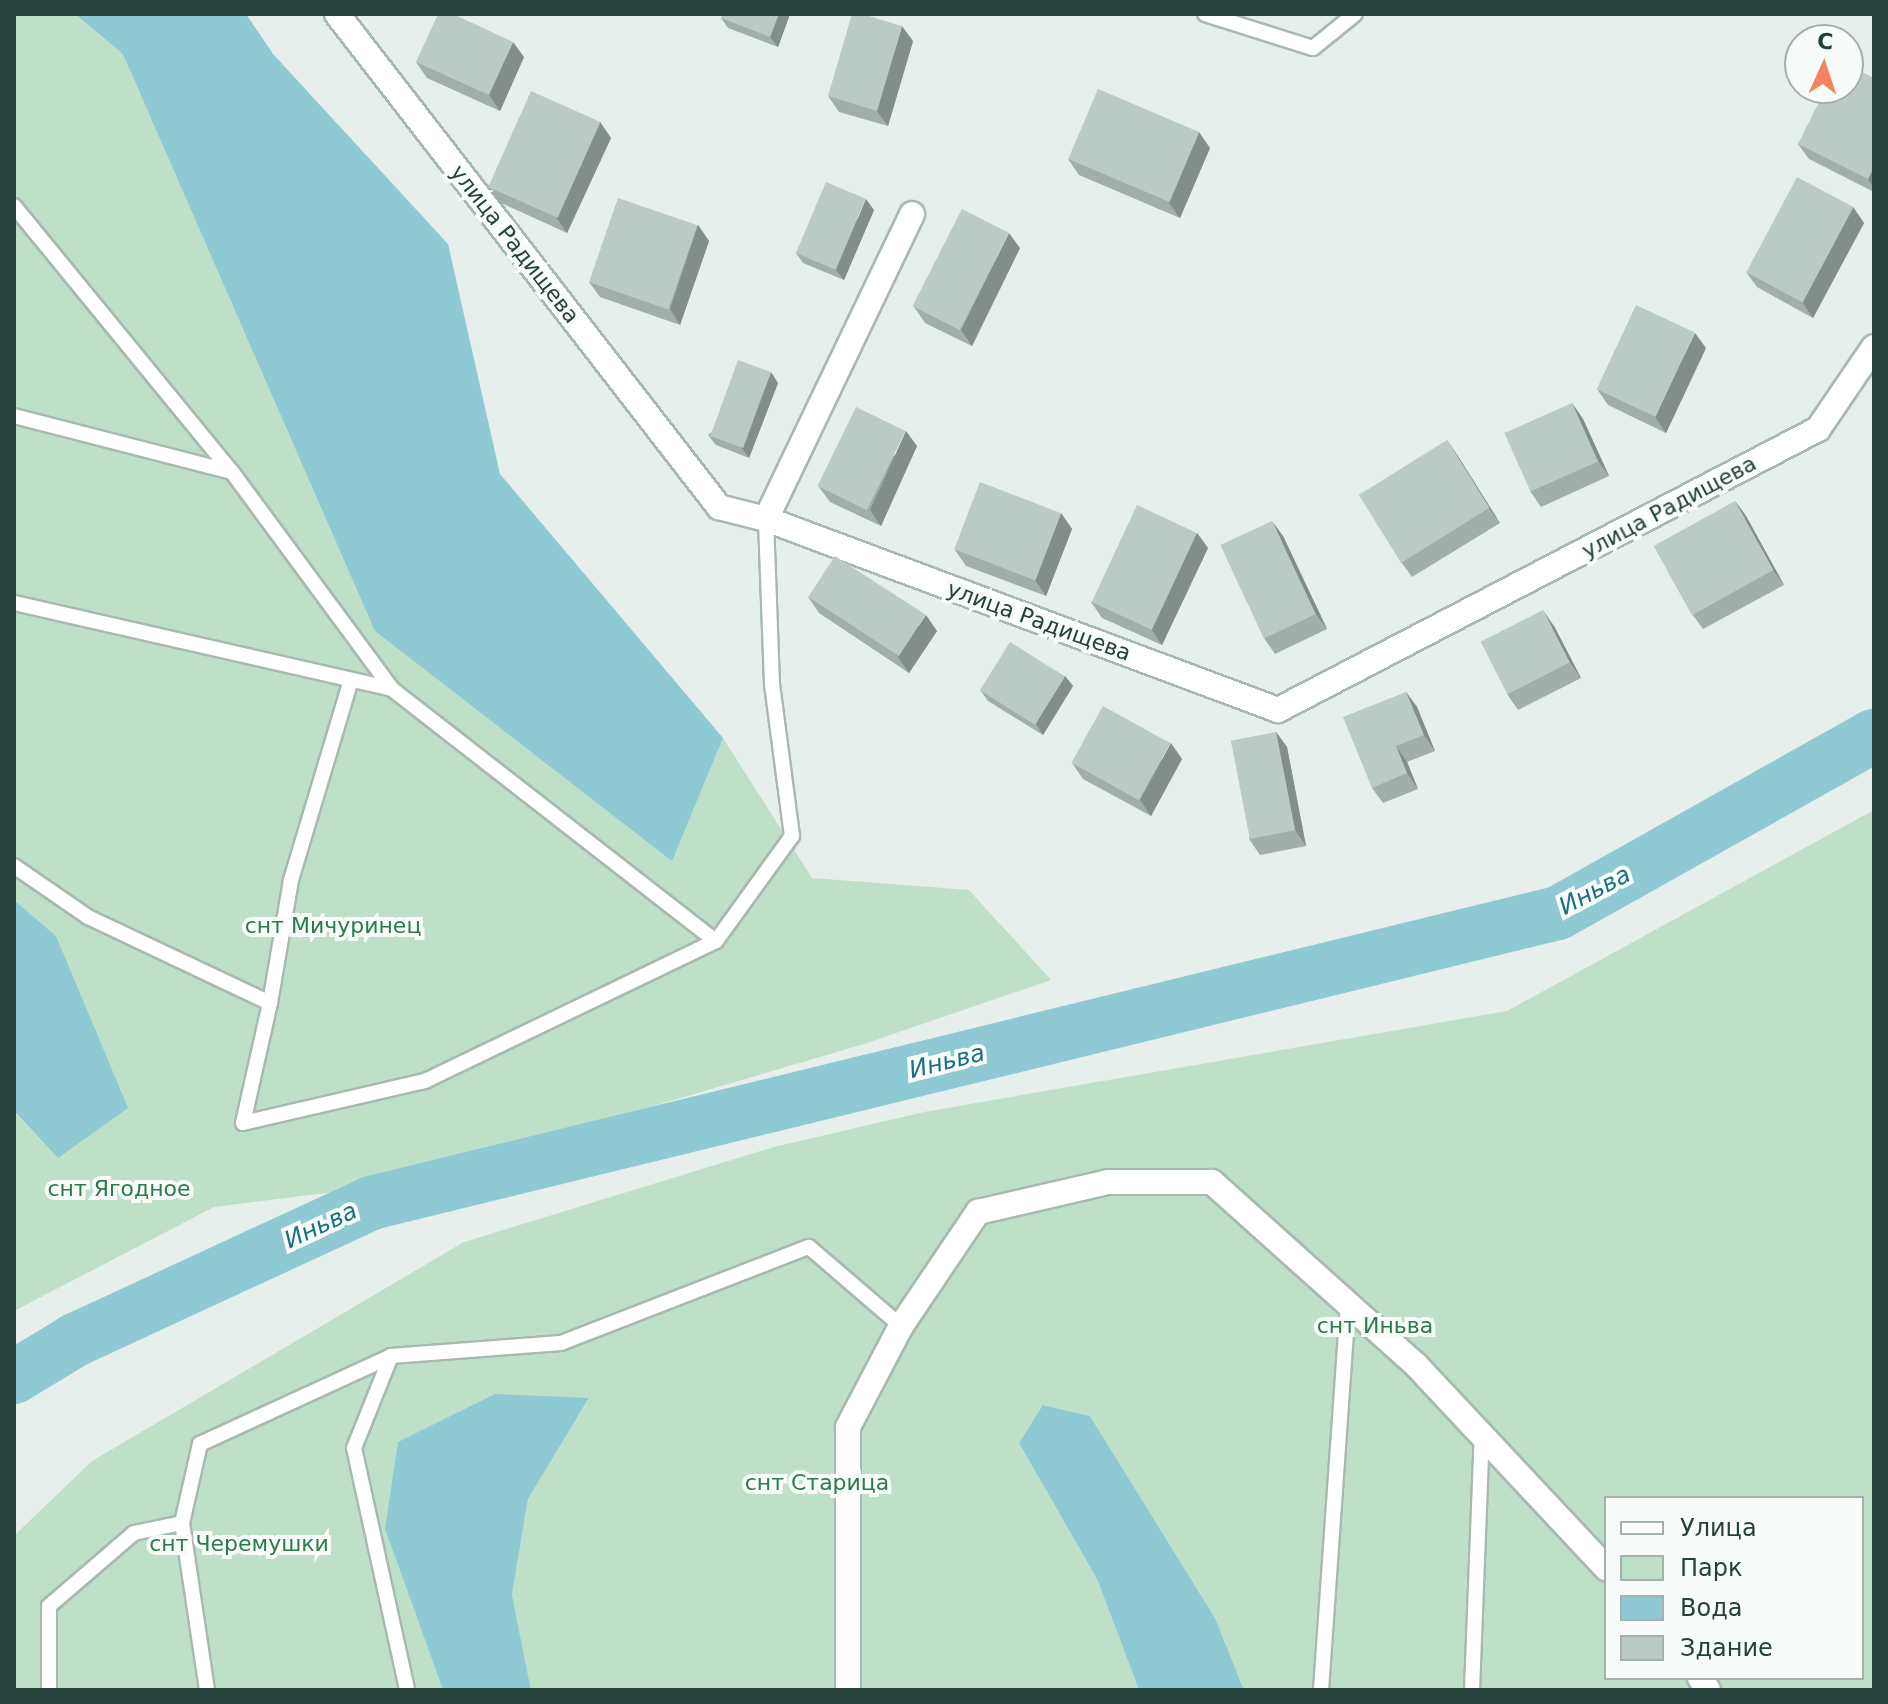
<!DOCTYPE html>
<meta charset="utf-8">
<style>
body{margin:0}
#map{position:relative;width:1888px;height:1704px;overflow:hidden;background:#e6efeb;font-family:"DejaVu Sans",sans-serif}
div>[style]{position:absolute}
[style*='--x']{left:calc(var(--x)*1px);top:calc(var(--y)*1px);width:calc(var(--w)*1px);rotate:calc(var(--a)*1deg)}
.green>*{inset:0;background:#bfe0c8}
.water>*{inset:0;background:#8ec9d4}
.river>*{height:54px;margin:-27px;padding:0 27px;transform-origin:27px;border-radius:27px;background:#8ec9d4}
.roads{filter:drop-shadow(2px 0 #a8b8b2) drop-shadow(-2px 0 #a8b8b2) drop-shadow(0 2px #a8b8b2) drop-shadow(0 -2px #a8b8b2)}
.lane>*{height:14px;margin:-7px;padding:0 7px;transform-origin:7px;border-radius:7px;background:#fff}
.street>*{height:24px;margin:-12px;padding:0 12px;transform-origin:12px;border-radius:12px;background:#fff}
.wall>*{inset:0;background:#a1aea9}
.shaded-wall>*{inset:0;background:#838d89}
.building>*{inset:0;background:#bbcac4;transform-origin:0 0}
span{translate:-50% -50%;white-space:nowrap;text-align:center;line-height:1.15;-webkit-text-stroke:8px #f7fbf9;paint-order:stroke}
.street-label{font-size:22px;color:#24423a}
.park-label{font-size:22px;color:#2d7a4b}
.water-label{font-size:24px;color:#1c6f80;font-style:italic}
.frame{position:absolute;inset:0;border:16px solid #24423a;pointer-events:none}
.legend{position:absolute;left:1604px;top:1496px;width:260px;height:184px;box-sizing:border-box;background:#f7fbf9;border:2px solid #a3b1ad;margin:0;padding:10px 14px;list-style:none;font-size:24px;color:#24423a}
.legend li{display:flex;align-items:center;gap:16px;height:40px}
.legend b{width:40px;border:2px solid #a3b1ad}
.north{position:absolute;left:1784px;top:24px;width:80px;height:80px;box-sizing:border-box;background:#f7fbf9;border:2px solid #a3b1ad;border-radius:50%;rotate:3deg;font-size:22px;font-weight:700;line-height:32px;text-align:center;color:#24423a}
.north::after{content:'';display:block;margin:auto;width:28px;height:36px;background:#f4845f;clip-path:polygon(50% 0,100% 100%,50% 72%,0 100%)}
</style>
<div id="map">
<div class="green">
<i style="clip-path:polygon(14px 14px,75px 14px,123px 54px,671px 861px,723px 738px,812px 878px,969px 890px,1051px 980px,864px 1044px,470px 1160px,349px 1190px,214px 1207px,14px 1311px,14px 1112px,58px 1158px,56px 936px,14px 900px)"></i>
<i style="clip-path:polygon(evenodd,1874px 810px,1874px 1690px,1244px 1690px,1215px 1618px,1090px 1416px,1044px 1405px,1019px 1443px,1097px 1579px,1139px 1690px,531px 1690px,512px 1595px,528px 1499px,589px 1399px,385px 1529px,443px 1690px,14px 1690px,14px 1536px,92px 1461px,464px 1242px,774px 1147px,924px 1112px,1507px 1011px,1874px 810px,1606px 1498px,1862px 1498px,1862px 1678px,1606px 1678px,1606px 1498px)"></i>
</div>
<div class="water">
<i style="clip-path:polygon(75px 14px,246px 14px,273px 54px,448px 244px,500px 474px,723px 738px,672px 861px,375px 631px,123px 54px)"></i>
<i style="clip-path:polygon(14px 900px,56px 936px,128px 1108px,58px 1158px,14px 1111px)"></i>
<i style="clip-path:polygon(495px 1394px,589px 1398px,528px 1499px,512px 1595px,531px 1690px,443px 1690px,385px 1529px,398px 1442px)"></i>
<i style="clip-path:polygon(1043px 1405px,1090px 1416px,1215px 1618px,1244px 1690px,1139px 1690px,1097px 1579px,1019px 1443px)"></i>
</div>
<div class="river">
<i style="--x:14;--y:1377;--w:71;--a:-31.2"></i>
<i style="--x:75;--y:1340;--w:326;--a:-24.8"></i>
<i style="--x:371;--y:1203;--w:1222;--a:-13.73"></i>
<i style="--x:1558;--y:913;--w:362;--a:-29.3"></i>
</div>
<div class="roads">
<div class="lane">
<i style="--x:1205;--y:14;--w:113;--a:17.5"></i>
<i style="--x:1313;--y:48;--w:54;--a:-39"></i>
<i style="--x:14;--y:206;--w:344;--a:50.7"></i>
<i style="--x:14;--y:416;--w:225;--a:14.4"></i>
<i style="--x:232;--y:472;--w:270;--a:53.6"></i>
<i style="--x:392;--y:689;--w:410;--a:37.9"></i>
<i style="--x:14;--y:603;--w:388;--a:12.8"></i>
<i style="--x:14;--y:866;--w:90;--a:34.6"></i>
<i style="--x:88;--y:917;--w:201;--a:25.3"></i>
<i style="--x:270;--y:1003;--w:125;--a:-80.3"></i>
<i style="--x:291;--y:880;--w:209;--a:-73.3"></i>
<i style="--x:270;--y:1003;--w:123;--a:102.7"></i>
<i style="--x:243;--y:1123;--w:187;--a:-13"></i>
<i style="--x:425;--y:1081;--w:323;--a:-25.7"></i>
<i style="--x:716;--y:941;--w:130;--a:-54.1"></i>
<i style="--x:792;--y:836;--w:153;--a:-97.5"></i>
<i style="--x:772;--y:684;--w:165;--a:-92.1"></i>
<i style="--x:391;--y:1356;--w:99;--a:111.9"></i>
<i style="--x:354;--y:1448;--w:248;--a:77.6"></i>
<i style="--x:49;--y:1690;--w:84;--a:-90"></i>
<i style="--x:49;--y:1606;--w:112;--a:-40.7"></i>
<i style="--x:134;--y:1533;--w:49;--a:-11.8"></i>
<i style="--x:207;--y:1690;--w:169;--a:-98.5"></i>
<i style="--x:182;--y:1523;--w:81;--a:-77.2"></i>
<i style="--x:200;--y:1444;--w:210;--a:-24.7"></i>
<i style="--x:391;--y:1356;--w:170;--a:-4.4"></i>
<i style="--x:561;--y:1343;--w:266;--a:-21.2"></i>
<i style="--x:809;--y:1247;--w:121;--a:40.7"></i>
<i style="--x:1321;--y:1690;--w:388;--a:-86"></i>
<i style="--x:1472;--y:1690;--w:255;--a:-87.8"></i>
</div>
<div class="street">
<i style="--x:337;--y:14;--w:624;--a:52.23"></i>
<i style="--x:719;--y:507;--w:49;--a:14.3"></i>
<i style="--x:766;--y:519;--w:546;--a:20.46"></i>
<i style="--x:1278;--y:710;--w:609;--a:-27.49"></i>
<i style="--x:1818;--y:429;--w:99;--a:-55.7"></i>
<i style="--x:766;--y:519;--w:338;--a:-64.4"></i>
<i style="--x:1700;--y:1678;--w:14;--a:56"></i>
<i style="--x:848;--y:1690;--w:263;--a:-90"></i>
<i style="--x:848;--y:1427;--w:114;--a:-62.3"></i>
<i style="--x:901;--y:1326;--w:138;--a:-56"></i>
<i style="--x:978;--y:1212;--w:133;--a:-13"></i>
<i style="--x:1108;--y:1182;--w:104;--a:0"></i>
<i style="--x:1212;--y:1182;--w:275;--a:41.9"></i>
<i style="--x:1417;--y:1366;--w:277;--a:46.9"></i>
</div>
</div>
<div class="wall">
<i style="clip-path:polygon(790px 14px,778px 47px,728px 28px,721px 18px)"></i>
<i style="clip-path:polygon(913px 41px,888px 126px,839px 112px,828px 96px)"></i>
<i style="clip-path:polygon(524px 57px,500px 111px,427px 78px,416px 62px)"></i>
<i style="clip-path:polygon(1874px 78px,1874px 192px,1809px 159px,1798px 144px)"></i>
<i style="clip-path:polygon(600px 122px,611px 138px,567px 233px,499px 202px,488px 187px)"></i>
<i style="clip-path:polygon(1210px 148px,1180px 218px,1079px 175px,1068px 159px)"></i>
<i style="clip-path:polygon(1853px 207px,1864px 223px,1813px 318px,1757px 287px,1746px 272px)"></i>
<i style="clip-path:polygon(874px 210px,844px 280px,803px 263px,796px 253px)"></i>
<i style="clip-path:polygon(698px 225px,709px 241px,680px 325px,600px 297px,589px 282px)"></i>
<i style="clip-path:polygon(1020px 248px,972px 346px,925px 323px,914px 307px)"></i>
<i style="clip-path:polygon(1706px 348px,1666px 433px,1608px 405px,1597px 389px)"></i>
<i style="clip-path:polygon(778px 383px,749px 458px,716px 445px,708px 435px)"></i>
<i style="clip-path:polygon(1572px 403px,1583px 419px,1609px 476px,1541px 507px,1530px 491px)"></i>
<i style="clip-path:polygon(1447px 440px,1500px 523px,1412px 577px,1401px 562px)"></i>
<i style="clip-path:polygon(917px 446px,881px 526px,830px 502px,819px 487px)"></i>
<i style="clip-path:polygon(1735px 501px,1746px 516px,1784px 585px,1703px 629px,1692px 614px)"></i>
<i style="clip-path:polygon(1061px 513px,1072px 529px,1046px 596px,966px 566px,955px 550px)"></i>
<i style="clip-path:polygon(1197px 533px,1208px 548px,1162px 645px,1102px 618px,1091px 602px)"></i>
<i style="clip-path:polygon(1283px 536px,1327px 629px,1275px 654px,1264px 638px)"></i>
<i style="clip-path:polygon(808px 597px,937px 631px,909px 673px,819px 613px)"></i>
<i style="clip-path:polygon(1554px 626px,1581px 678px,1518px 710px,1507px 694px)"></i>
<i style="clip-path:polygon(1065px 676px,1073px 686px,1043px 735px,988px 701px,981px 691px)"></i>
<i style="clip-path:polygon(1406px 692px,1417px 707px,1435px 751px,1407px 762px,1418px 789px,1383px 803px,1372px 788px)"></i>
<i style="clip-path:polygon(1276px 732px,1287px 747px,1306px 846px,1260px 855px,1249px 839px)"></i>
<i style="clip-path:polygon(1182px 759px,1151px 816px,1083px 779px,1072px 763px)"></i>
</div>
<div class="shaded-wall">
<i style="clip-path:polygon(779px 14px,790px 14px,778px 47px,770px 37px)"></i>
<i style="clip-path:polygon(902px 26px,913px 41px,888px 126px,877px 111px)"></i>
<i style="clip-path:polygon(513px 42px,524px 57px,500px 111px,489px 95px)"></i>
<i style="clip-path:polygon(600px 122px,611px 138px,567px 233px,556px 217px)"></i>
<i style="clip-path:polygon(1199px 132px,1210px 148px,1180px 218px,1169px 203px)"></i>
<i style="clip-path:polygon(1874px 167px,1874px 188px,1868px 179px)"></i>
<i style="clip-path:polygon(866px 199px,874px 210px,844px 280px,836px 270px)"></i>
<i style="clip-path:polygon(1853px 207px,1864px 223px,1813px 318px,1802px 302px)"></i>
<i style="clip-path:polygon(698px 225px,709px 241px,680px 325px,670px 309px)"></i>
<i style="clip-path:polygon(1009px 233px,1020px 248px,972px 346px,961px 330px)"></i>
<i style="clip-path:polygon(1695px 333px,1706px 348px,1666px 433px,1655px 417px)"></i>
<i style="clip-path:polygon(771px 372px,778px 383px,749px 458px,742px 448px)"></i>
<i style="clip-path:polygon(1572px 403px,1583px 419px,1609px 476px,1598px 461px)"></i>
<i style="clip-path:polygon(906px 431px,917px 446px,881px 526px,870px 510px)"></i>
<i style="clip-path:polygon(1447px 440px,1458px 456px,1500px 523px,1489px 508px)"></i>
<i style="clip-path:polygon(1735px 501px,1746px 516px,1784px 585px,1773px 570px)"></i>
<i style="clip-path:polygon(1061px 513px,1072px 529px,1046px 596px,1035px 580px)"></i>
<i style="clip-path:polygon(1272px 521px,1283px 536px,1327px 629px,1316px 614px)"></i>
<i style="clip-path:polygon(1197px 533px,1208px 548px,1162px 645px,1152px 630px)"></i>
<i style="clip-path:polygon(1543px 610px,1554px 626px,1581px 678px,1570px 663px)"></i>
<i style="clip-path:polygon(926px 615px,937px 631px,909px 673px,898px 657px)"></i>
<i style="clip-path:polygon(1065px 676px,1073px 686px,1043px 735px,1036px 724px)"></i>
<i style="clip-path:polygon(1406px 692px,1417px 707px,1435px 751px,1424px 735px)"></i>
<i style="clip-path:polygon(1276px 732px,1287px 747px,1306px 846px,1295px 830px)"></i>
<i style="clip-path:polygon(1171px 743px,1182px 759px,1151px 816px,1140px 800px)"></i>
<i style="clip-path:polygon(1396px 746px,1407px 762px,1418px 789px,1407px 773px)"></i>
</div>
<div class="building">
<i style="clip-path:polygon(438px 14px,453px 14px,513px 42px,489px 95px,416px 62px)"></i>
<i style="clip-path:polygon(722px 14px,779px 14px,770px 37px,721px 18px)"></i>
<i style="clip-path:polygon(852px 14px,862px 14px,902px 26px,877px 111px,828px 96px)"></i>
<i style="clip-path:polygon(1848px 65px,1874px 78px,1874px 167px,1868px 179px,1798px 144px,1826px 88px,1848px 88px)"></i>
<i style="left:1098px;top:89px;width:110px;height:76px;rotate:23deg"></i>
<i style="left:531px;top:91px;width:76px;height:105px;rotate:24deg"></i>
<i style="left:1797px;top:177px;width:64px;height:108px;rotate:28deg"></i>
<i style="left:826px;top:182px;width:43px;height:77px;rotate:23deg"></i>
<i style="left:618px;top:198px;width:84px;height:89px;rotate:19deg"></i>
<i style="left:962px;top:209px;width:53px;height:109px;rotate:27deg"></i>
<i style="left:1636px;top:305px;width:65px;height:93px;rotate:25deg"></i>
<i style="left:738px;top:360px;width:35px;height:81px;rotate:20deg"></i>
<i style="left:1572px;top:403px;width:64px;height:74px;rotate:66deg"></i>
<i style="left:856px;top:407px;width:55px;height:88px;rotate:26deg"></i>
<i style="left:1447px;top:440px;width:80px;height:104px;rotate:58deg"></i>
<i style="left:980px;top:482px;width:87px;height:72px;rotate:21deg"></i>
<i style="left:1735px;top:501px;width:79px;height:93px;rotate:61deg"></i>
<i style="left:1137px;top:505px;width:66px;height:107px;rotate:25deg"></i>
<i style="left:1272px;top:521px;width:103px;height:57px;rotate:65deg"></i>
<i style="left:835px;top:556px;width:108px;height:49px;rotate:33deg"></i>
<i style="left:1543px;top:610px;width:59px;height:70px;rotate:63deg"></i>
<i style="left:1010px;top:642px;width:65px;height:57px;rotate:32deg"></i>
<i style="clip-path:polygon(1406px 692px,1424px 735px,1396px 746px,1407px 773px,1372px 788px,1343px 717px)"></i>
<i style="left:1103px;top:706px;width:77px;height:65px;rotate:29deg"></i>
<i style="left:1276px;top:732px;width:100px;height:46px;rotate:79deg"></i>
</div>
<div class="street-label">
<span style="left:515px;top:244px;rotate:52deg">улица Радищева</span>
<span style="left:1669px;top:507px;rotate:-28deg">улица Радищева</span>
<span style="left:1039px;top:621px;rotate:20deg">улица Радищева</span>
</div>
<div class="park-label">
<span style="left:333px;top:926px">снт Мичуринец</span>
<span style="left:119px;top:1189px">снт Ягодное</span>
<span style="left:1375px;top:1326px">снт Иньва</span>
<span style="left:817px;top:1483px">снт Старица</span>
<span style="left:239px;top:1544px">снт Черемушки</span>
</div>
<div class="water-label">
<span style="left:1595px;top:891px;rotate:-28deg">Иньва</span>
<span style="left:947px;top:1062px;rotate:-14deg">Иньва</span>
<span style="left:321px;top:1226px;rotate:-25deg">Иньва</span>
</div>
<div class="frame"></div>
<ul class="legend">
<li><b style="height:10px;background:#fff"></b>Улица</li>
<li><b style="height:22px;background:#bfe0c8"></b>Парк</li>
<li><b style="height:22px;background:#8ec9d4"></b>Вода</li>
<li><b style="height:22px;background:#bbcac4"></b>Здание</li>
</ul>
<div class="north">С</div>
</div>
